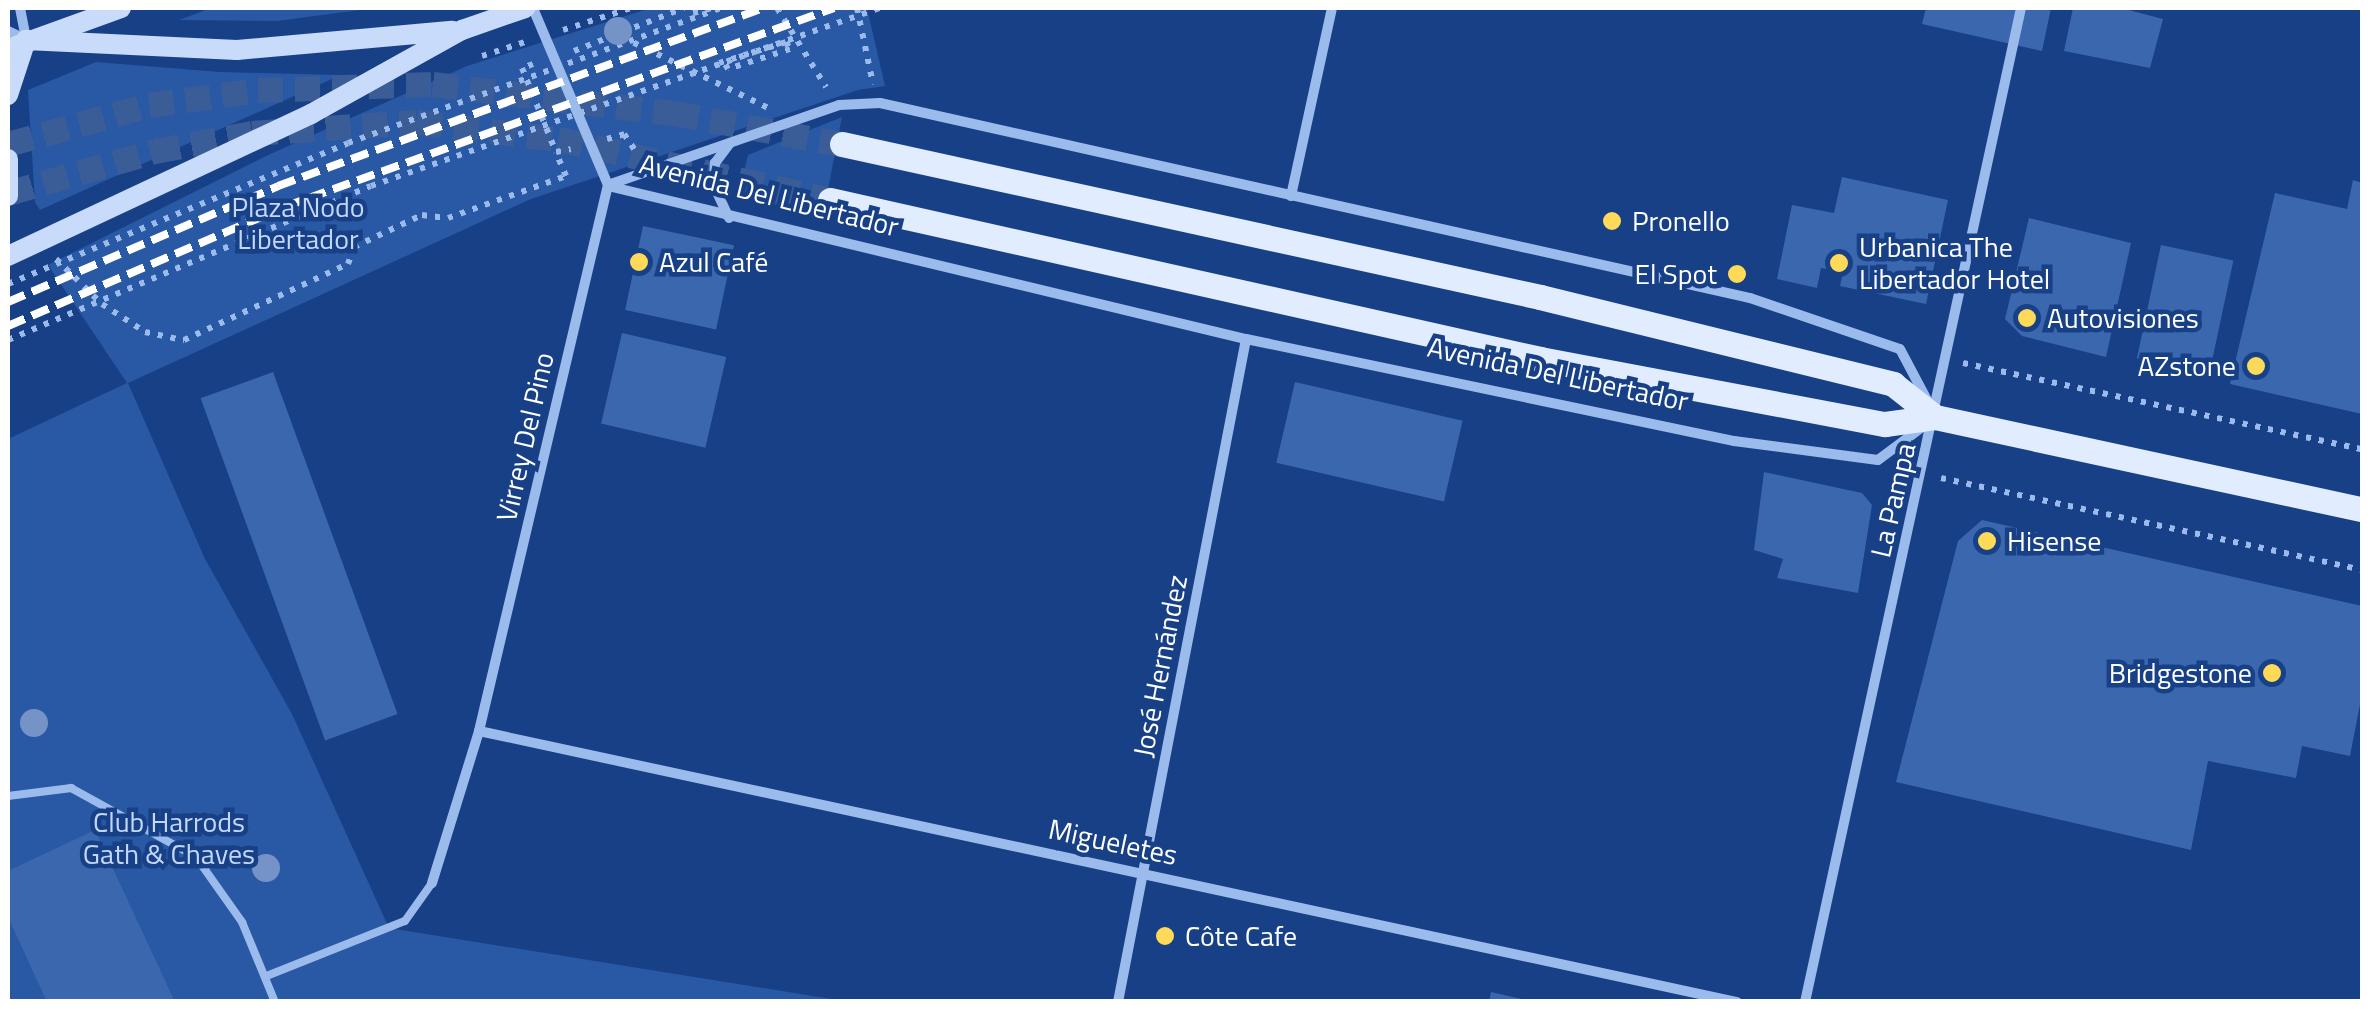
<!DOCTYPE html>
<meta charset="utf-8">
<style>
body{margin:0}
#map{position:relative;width:2370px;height:1009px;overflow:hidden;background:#174086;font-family:"Titillium Web",sans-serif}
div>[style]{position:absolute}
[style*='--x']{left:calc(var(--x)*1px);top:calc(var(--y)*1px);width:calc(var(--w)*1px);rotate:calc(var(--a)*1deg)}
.green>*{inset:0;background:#2958a4}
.building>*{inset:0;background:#3b67ae;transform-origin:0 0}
.primary-tunnel>*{height:25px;margin-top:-12.5px;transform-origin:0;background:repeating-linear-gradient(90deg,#3a5d98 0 25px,transparent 0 37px)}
.path>*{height:6px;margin-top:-3px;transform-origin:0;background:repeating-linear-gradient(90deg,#9cbbed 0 5px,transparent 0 13px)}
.lane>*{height:8px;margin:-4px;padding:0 4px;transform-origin:4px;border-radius:4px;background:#9cbbed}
.street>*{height:10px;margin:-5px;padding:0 5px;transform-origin:5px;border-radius:5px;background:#9cbbed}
.secondary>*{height:20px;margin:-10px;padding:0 10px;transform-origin:10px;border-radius:10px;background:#c9dbfa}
.primary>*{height:25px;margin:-12.5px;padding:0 12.5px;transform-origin:12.5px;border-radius:12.5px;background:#e2ecff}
.rail>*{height:8px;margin-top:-4px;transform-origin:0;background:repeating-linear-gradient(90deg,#fff 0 18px,transparent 0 26px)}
.path-bridge>*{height:6px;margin-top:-3px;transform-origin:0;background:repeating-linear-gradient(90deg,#9cbbed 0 5px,transparent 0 13px)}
.trees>*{width:28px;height:28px;margin:-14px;border-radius:50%;background:#7593c6}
.dots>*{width:28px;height:28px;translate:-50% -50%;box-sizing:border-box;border:5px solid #174086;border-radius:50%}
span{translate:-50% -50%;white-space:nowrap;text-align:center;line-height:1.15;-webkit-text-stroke:9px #174086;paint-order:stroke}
.street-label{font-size:28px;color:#fff}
.park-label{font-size:28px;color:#c2d7fa}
.poi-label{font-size:28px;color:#fff}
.left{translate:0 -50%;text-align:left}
.right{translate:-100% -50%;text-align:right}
.frame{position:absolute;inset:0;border:10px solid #fff;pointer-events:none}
</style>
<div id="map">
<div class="green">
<i style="clip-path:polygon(211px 8px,375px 8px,277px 21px,179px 20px)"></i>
<i style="clip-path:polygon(651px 8px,867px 8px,885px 86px,858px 90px,531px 199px,128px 383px,205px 559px,292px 714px,389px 928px,844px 1001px,8px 1001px,8px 439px,127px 383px,48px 265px,266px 156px,467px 66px)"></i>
<i style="clip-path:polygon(96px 62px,220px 72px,341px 75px,40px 210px,35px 202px,28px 90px)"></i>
<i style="clip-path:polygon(842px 117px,823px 215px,749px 199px,740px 187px,748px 155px)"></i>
</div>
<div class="building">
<i style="clip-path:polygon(1926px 8px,2051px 8px,2042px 51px,1922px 24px)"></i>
<i style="clip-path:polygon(2073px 8px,2121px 8px,2163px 19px,2150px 68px,2064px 51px)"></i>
<i style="clip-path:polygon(1842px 177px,1948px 200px,1926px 304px,1840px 286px,1843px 272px,1821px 268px,1817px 288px,1777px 279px,1792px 205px,1834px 213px)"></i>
<i style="clip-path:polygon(2353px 180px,2362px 183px,2362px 414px,2230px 384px,2275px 193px,2347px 209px)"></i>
<i style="clip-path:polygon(2029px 218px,2131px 243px,2106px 357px,2022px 336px,2005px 319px)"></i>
<i style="left:643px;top:226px;width:93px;height:86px;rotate:12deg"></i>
<i style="left:2161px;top:245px;width:74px;height:116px;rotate:12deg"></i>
<i style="left:622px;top:333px;width:107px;height:93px;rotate:13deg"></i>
<i style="left:273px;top:372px;width:364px;height:77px;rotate:70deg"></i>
<i style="left:1295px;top:382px;width:172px;height:83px;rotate:13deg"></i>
<i style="clip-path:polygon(1764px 472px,1862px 493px,1872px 505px,1858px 593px,1777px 578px,1783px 559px,1754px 550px)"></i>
<i style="clip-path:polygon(1982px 520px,2362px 606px,2362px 694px,2350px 756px,2302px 746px,2296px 778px,2208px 761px,2191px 850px,1896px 782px,1958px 541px)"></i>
<i style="clip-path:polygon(95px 830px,175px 1002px,47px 1002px,8px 917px,8px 871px)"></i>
<i style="clip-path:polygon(1491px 992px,1526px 1000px,1526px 1002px,1489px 1002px)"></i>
</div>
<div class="primary-tunnel">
<i style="--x:8;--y:144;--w:146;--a:-15.5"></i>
<i style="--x:149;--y:105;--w:110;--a:-7.8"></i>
<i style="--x:258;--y:90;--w:175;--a:-2"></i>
<i style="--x:433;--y:84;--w:243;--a:6.9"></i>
<i style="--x:674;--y:113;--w:171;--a:10.5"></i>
<i style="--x:8;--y:193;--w:153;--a:-15.9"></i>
<i style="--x:155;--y:151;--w:99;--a:-10.5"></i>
<i style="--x:252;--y:133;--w:165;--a:-3.8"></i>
<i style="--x:417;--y:122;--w:142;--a:6.9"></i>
<i style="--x:558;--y:139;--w:279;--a:12.6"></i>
</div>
<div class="path">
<i style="--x:777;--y:8;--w:93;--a:58.2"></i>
<i style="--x:857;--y:8;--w:78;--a:78.1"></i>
<i style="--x:693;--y:13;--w:20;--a:-15"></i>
<i style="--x:563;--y:30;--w:71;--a:-17.9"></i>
<i style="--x:622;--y:37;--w:162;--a:25.9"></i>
<i style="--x:574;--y:51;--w:118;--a:-21.4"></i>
<i style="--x:482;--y:56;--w:48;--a:-18.1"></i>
<i style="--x:719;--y:63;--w:70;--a:-17.4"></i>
<i style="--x:786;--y:42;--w:8;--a:60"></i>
<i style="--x:790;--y:49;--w:65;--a:162.1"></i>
<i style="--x:728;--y:69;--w:6;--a:-121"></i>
<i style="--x:533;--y:64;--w:12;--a:160"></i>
<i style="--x:522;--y:68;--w:91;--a:68"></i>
<i style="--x:607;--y:139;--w:18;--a:-16"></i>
<i style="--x:624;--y:134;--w:22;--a:56"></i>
<i style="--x:56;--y:259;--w:64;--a:44.4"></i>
<i style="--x:102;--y:304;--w:51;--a:33.1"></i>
<i style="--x:145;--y:332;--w:40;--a:12"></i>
<i style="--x:184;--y:340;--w:181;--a:-24.9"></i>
<i style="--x:348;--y:264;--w:18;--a:-71"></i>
<i style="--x:354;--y:247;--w:75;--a:-25.2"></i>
<i style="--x:422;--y:215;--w:26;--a:7"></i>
<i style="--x:448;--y:218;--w:125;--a:-19.6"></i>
<i style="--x:566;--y:176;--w:26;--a:-113"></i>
<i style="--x:556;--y:152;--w:15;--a:-11"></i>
<i style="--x:1963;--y:363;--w:408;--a:12.2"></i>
<i style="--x:1941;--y:478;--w:431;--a:12.3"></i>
</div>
<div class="lane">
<i style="--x:8;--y:796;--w:64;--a:-7.2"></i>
<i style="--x:71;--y:788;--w:143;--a:28.9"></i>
<i style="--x:196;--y:857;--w:80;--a:54.7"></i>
<i style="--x:242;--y:922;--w:87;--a:67.6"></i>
<i style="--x:269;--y:975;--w:146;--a:-21.7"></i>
<i style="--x:405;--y:921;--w:47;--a:-54.6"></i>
</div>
<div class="street">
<i style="--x:20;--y:8;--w:33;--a:79"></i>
<i style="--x:8;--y:31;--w:19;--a:25"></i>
<i style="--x:608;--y:185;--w:244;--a:-19.1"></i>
<i style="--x:839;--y:105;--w:41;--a:-2.8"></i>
<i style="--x:880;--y:103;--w:892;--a:12.63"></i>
<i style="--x:1750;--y:298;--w:158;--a:18.8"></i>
<i style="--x:1900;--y:349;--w:58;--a:62.1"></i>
<i style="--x:608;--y:186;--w:656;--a:13.49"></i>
<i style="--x:1246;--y:339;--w:499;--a:11.8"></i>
<i style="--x:1734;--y:441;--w:145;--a:7.5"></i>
<i style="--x:1878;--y:460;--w:59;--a:-36.7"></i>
<i style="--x:1291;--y:196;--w:192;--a:-77.7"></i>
<i style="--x:729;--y:218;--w:35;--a:-115"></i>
<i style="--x:714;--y:186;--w:23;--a:-88"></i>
<i style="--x:715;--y:163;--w:25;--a:-53"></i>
<i style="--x:479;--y:731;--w:1287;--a:12.16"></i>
<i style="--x:432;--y:883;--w:159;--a:-72.8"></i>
<i style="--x:479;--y:731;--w:561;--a:-76.71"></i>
<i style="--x:608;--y:185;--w:192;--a:-113"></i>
<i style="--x:1118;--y:1002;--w:675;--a:-79.07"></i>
<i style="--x:1805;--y:1002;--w:1017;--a:-77.74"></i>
</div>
<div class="secondary">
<i style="--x:26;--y:40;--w:211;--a:2.7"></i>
<i style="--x:237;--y:50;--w:216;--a:-5.1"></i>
<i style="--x:8;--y:49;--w:120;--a:-19.9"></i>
<i style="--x:8;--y:95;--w:58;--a:-71.9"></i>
<i style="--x:8;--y:159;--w:37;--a:90"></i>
<i style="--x:8;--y:256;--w:335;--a:-25.1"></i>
<i style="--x:311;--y:114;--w:173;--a:-29.1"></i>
<i style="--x:462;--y:30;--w:67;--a:-19.2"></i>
</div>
<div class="primary">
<i style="--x:842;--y:144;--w:715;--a:12.36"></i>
<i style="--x:1540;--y:297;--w:364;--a:13.8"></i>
<i style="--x:1893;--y:384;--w:53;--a:38.2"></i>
<i style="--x:830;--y:200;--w:728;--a:12.62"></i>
<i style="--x:1540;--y:359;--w:351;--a:10.7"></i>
<i style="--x:1885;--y:424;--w:50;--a:-8"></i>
<i style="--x:1935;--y:417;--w:437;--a:12.2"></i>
</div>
<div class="rail">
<i style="--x:8;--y:302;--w:294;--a:-23.2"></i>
<i style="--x:278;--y:186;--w:517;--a:-20.15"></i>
<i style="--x:8;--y:326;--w:301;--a:-23.3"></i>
<i style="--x:284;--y:207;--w:585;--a:-19.89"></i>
</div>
<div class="path-bridge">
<i style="--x:8;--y:284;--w:368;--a:-22.5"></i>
<i style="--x:348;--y:143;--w:396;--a:-19.9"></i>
<i style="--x:8;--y:340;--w:394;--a:-23"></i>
<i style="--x:371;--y:186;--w:539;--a:-19.28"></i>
</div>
<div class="trees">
<i style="left:618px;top:31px"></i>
<i style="left:34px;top:723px"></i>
<i style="left:266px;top:868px"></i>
</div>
<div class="dots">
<i style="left:1612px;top:221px;background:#ffda58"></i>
<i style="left:639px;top:262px;background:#ffda58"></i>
<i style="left:1839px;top:263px;background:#ffda58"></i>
<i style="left:1737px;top:274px;background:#ffda58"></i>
<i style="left:2027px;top:318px;background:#ffda58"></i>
<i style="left:2256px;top:366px;background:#ffda58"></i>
<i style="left:1987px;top:541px;background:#ffda58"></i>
<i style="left:2272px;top:673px;background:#ffda58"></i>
<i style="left:1165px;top:936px;background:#ffda58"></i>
</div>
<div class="street-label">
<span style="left:769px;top:195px;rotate:14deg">Avenida Del Libertador</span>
<span style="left:1558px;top:374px;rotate:12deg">Avenida Del Libertador</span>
<span style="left:525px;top:437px;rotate:-77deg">Virrey Del Pino</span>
<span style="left:1893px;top:500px;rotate:-77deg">La Pampa</span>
<span style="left:1160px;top:666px;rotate:-79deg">José Hernández</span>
<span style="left:1113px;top:842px;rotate:12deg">Migueletes</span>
</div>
<div class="park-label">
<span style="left:298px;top:223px">Plaza Nodo<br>Libertador</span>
<span style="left:169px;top:838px">Club Harrods<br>Gath &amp; Chaves</span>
</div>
<div class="poi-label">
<span class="left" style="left:1632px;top:221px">Pronello</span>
<span class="left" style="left:1859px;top:263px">Urbanica The<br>Libertador Hotel</span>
<span class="left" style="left:659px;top:262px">Azul Café</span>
<span class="right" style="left:1717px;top:274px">El Spot</span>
<span class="left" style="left:2047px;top:318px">Autovisiones</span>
<span class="right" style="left:2236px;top:366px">AZstone</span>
<span class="left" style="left:2007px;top:541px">Hisense</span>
<span class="right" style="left:2252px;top:673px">Bridgestone</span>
<span class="left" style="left:1185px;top:936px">Côte Cafe</span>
</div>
<div class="frame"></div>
</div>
